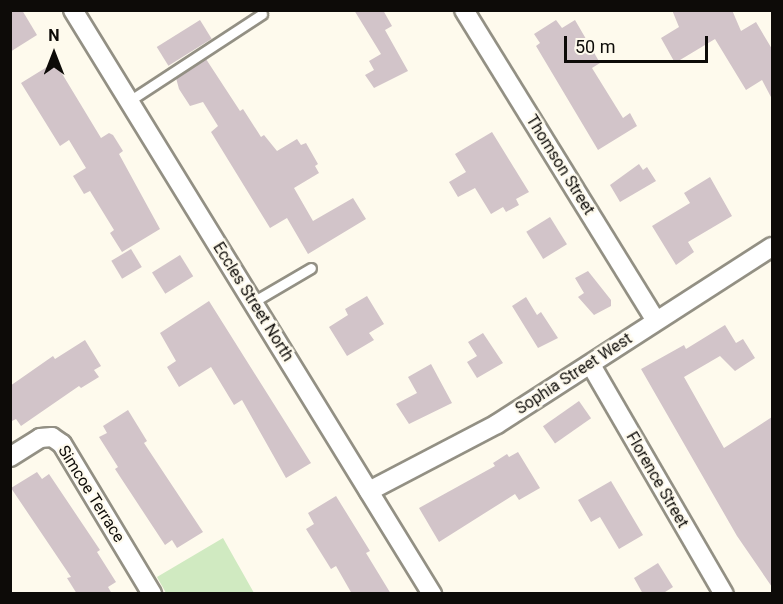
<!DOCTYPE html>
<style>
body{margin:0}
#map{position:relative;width:783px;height:604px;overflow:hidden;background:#fefaed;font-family:Roboto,sans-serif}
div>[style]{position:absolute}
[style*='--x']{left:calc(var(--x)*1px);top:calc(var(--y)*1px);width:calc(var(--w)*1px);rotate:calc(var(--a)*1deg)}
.green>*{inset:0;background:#d0eac1}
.building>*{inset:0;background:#d2c4c9;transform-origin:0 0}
.roads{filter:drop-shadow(2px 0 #939084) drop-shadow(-2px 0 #939084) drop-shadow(0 2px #939084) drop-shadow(0 -2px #939084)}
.lane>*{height:9px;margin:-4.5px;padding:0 4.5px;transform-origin:4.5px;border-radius:4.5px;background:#fff}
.street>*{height:18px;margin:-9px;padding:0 9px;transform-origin:9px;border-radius:9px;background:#fff}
span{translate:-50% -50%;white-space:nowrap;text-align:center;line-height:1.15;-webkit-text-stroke:4.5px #fefaed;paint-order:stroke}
.street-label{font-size:16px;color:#0d0b08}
.frame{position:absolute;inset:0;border:12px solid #0d0b08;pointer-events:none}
.north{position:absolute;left:24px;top:24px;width:60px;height:60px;-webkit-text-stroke:4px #fefaed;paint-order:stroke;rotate:0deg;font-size:16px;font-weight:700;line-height:24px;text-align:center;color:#0d0b08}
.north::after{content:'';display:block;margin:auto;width:21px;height:27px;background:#0d0b08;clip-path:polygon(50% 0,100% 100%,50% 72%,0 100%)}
.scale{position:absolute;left:564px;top:36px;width:144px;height:27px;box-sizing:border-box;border:3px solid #0d0b08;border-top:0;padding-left:8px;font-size:18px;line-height:21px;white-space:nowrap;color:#0d0b08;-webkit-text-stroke:4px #fefaed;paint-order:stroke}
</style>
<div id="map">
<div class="green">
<i style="clip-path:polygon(223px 538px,254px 593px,166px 593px,157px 577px)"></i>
</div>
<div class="building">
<i style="clip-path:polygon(10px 10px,22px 10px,37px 35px,10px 52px)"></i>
<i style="clip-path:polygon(354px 10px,383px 10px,392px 26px,385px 30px,408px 71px,374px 88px,365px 75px,374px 70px,369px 61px,381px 54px)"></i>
<i style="clip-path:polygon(672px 10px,732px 10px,741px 31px,756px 22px,772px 49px,772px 99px,762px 80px,746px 90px,715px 39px,675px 63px,661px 38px,679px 27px)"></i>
<i style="left:200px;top:20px;width:22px;height:51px;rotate:58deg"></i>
<i style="clip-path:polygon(556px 20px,562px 28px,575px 20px,600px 63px,592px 68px,623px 118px,630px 113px,637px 126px,598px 150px,536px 46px,540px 43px,534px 34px)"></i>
<i style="clip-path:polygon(206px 59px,240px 111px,243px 109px,261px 137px,264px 135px,277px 151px,297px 139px,301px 145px,306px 143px,318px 164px,315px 166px,319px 173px,294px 188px,313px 221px,353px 198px,366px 219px,308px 254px,287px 218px,270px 228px,211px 132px,218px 126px,203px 102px,190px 106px,179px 89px,176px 78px)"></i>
<i style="clip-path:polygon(55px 62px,101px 138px,109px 133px,113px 135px,123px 151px,119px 154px,160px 229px,122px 252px,110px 233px,114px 230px,90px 191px,84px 194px,73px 176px,86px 168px,69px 140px,60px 146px,21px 83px)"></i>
<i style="clip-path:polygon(492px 132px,529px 192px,516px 199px,519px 205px,506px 212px,503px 207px,491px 214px,475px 188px,458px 197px,449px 182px,466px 172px,455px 154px)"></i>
<i style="clip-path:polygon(639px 164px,643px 170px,647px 167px,656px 181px,620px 202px,610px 185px)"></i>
<i style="clip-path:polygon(710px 177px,732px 216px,688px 242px,694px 252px,676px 265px,652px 226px,690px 203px,684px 193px)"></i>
<i style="left:550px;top:217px;width:32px;height:28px;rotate:58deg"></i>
<i style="left:131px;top:249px;width:21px;height:23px;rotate:59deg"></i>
<i style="left:180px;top:255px;width:25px;height:33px;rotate:58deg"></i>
<i style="clip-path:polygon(588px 271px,611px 300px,611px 306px,594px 315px,578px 297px,584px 293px,575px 278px)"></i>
<i style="clip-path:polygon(367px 296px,384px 324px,369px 333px,374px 340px,347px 356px,329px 327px,348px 315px,345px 309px)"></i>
<i style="clip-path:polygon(526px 297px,537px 315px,541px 312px,558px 338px,538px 348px,512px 306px)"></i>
<i style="clip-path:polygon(209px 301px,311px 463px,286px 478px,242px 400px,234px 405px,211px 367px,179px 387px,167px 367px,176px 361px,160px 333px)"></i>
<i style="clip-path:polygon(725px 325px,736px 343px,743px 339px,755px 358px,735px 371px,720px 356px,684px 377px,724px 448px,772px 417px,772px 587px,737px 536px,641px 369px,684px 345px,686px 349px)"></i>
<i style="clip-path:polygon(483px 333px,503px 363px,477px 378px,467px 362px,477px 356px,468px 342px)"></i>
<i style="clip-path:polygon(85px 340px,101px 366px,94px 370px,99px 377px,81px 388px,79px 386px,21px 426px,16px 419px,10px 422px,10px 386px,53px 356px,55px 359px)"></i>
<i style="clip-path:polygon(431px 364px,452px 403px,409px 424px,396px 404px,417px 393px,408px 377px)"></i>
<i style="left:579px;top:401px;width:21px;height:44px;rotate:55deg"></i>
<i style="clip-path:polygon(128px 410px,147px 441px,144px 443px,203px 532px,177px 548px,172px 540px,165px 545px,115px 469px,118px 467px,99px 437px,107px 433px,103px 426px)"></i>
<i style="clip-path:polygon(518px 452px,540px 488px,519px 500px,515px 494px,439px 542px,419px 508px,495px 466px,493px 463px,507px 454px,509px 457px)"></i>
<i style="clip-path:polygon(37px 472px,42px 479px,49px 474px,100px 550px,97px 552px,116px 582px,108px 587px,112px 594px,77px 594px,67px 578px,71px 577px,11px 488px)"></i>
<i style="clip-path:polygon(611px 481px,643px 535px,619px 549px,600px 517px,591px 522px,578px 500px)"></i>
<i style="clip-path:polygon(336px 496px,370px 551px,366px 553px,391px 594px,352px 594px,336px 566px,331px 569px,306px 529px,314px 524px,308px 513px)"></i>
<i style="clip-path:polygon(658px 563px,673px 587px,662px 594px,643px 594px,634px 578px)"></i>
</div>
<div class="roads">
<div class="lane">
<i style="--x:129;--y:101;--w:159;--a:-33.2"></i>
<i style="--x:253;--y:302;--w:67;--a:-30.4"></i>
</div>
<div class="street">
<i style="--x:73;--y:10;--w:686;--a:58.42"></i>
<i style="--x:464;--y:10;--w:363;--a:58.3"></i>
<i style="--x:591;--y:365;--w:265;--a:59.9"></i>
<i style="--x:10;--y:457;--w:36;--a:-32"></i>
<i style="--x:40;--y:438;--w:12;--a:-5"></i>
<i style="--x:52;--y:437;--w:12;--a:35"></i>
<i style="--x:62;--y:444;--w:175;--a:59"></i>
<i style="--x:369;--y:491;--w:144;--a:-27.6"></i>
<i style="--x:497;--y:424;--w:327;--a:-32.8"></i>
</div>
</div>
<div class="street-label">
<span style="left:560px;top:165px;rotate:58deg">Thomson Street</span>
<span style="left:253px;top:302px;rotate:58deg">Eccles Street North</span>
<span style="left:574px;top:374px;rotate:-33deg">Sophia Street West</span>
<span style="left:657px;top:480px;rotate:60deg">Florence Street</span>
<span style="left:91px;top:494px;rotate:58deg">Simcoe Terrace</span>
</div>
<div class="frame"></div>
<div class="north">N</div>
<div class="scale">50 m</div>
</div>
